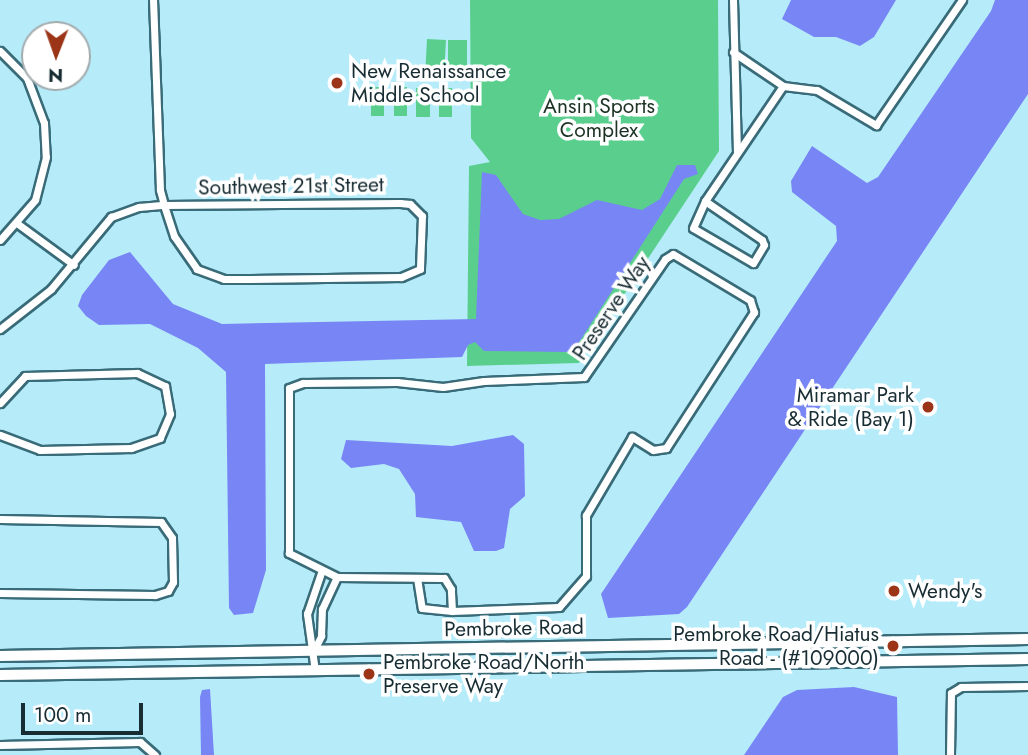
<!DOCTYPE html>
<style>
body{margin:0}
#map{position:relative;width:1028px;height:755px;overflow:hidden;background:#b6ecfa;font-family:Jost,sans-serif}
div>[style]{position:absolute}
[style*='--x']{left:calc(var(--x)*1px);top:calc(var(--y)*1px);width:calc(var(--w)*1px);rotate:calc(var(--a)*1deg)}
.green>*{inset:0;background:#5acf8d;transform-origin:0 0}
.water>*{inset:0;background:#7885f5}
.roads{filter:drop-shadow(2px 0 #396b78) drop-shadow(-2px 0 #396b78) drop-shadow(0 2px #396b78) drop-shadow(0 -2px #396b78)}
.street>*{height:7px;margin:-3.5px;padding:0 3.5px;transform-origin:3.5px;border-radius:3.5px;background:#fff}
.secondary>*{height:10px;margin:-5px;padding:0 5px;transform-origin:5px;border-radius:5px;background:#fff}
.dots>*{width:19px;height:19px;translate:-50% -50%;box-sizing:border-box;border:4px solid #fff;border-radius:50%}
span{translate:-50% -50%;white-space:nowrap;text-align:center;line-height:1.15;-webkit-text-stroke:7px #fff;paint-order:stroke}
.poi-label{font-size:21px;color:#182d33}
.left{translate:0 -50%;text-align:left}
.right{translate:-100% -50%;text-align:right}
.park-label{font-size:21px;color:#1c3324}
.street-label{font-size:21px;color:#182d33}
.north{position:absolute;left:21px;top:21px;width:70px;height:70px;box-sizing:border-box;background:#fff;border:2px solid #a3abad;border-radius:50%;rotate:181deg;font-size:19px;font-weight:700;line-height:28px;text-align:center;color:#182d33}
.north::after{content:'';display:block;margin:auto;width:24px;height:32px;background:#9c3518;clip-path:polygon(50% 0,100% 100%,50% 72%,0 100%)}
.scale{position:absolute;left:21px;top:703px;width:122px;height:32px;box-sizing:border-box;border:4px solid #182d33;border-top:0;padding-left:9px;font-size:21px;line-height:24px;white-space:nowrap;color:#182d33;-webkit-text-stroke:5px #fff;paint-order:stroke}
</style>
<div id="map">
<div class="green">
<i style="clip-path:polygon(470px 0,718px 0,719px 151px,579px 363px,467px 366px,469px 166px,490px 162px,471px 138px)"></i>
<i style="left:427px;top:39px;width:19px;height:32px;rotate:3deg"></i>
<i style="left:448px;top:40px;width:19px;height:32px"></i>
<i style="left:371px;top:87px;width:13px;height:29px"></i>
<i style="left:394px;top:87px;width:13px;height:29px"></i>
<i style="left:416px;top:88px;width:14px;height:29px"></i>
<i style="left:439px;top:88px;width:13px;height:29px"></i>
</div>
<div class="water">
<i style="clip-path:polygon(791px 0,896px 0,874px 37px,860px 46px,836px 37px,814px 37px,782px 19px)"></i>
<i style="clip-path:polygon(995px 0,1028px 0,1028px 94px,687px 607px,679px 614px,608px 618px,601px 594px,837px 241px,836px 226px,792px 192px,791px 181px,812px 146px,867px 183px,878px 177px,991px 11px)"></i>
<i style="clip-path:polygon(677px 165px,695px 165px,698px 174px,684px 179px,576px 347px,567px 352px,484px 351px,475px 342px,468px 345px,462px 357px,265px 364px,266px 570px,253px 613px,234px 615px,229px 608px,226px 372px,198px 348px,150px 324px,99px 325px,86px 316px,78px 306px,82px 295px,109px 260px,130px 252px,173px 304px,222px 324px,476px 319px,482px 172px,496px 175px,523px 214px,540px 220px,559px 219px,597px 200px,642px 210px,660px 199px)"></i>
<i style="clip-path:polygon(513px 435px,524px 444px,525px 496px,510px 509px,504px 548px,496px 551px,474px 551px,461px 522px,416px 517px,415px 494px,399px 469px,384px 464px,351px 468px,341px 459px,346px 440px,452px 446px)"></i>
<i style="clip-path:polygon(854px 687px,897px 697px,898px 755px,744px 755px,783px 697px,797px 690px)"></i>
<i style="clip-path:polygon(210px 689px,214px 755px,201px 755px,200px 697px,202px 690px)"></i>
</div>
<div class="roads">
<div class="street">
<i style="--x:733;--y:0;--w:151;--a:88.5"></i>
<i style="--x:0;--y:51;--w:38;--a:45"></i>
<i style="--x:27;--y:78;--w:48;--a:69.3"></i>
<i style="--x:44;--y:123;--w:34;--a:87"></i>
<i style="--x:46;--y:157;--w:44;--a:104.3"></i>
<i style="--x:35;--y:200;--w:53;--a:131.2"></i>
<i style="--x:733;--y:52;--w:60;--a:34.2"></i>
<i style="--x:783;--y:86;--w:34;--a:7"></i>
<i style="--x:817;--y:90;--w:69;--a:30.7"></i>
<i style="--x:876;--y:125;--w:152;--a:-55.5"></i>
<i style="--x:705;--y:201;--w:69;--a:34.4"></i>
<i style="--x:762;--y:240;--w:5;--a:68"></i>
<i style="--x:764;--y:245;--w:21;--a:121"></i>
<i style="--x:753;--y:263;--w:69;--a:-149.7"></i>
<i style="--x:693;--y:228;--w:30;--a:-66"></i>
<i style="--x:705;--y:201;--w:139;--a:-55.9"></i>
<i style="--x:18;--y:224;--w:69;--a:36.2"></i>
<i style="--x:673;--y:254;--w:90;--a:30.9"></i>
<i style="--x:750;--y:300;--w:13;--a:72"></i>
<i style="--x:754;--y:312;--w:162;--a:122.9"></i>
<i style="--x:666;--y:448;--w:13;--a:171"></i>
<i style="--x:653;--y:450;--w:25;--a:-148"></i>
<i style="--x:632;--y:437;--w:91;--a:120.5"></i>
<i style="--x:586;--y:515;--w:61;--a:90"></i>
<i style="--x:586;--y:576;--w:41;--a:131.1"></i>
<i style="--x:559;--y:607;--w:107;--a:177.9"></i>
<i style="--x:452;--y:611;--w:22;--a:-93"></i>
<i style="--x:451;--y:589;--w:13;--a:-122"></i>
<i style="--x:444;--y:578;--w:107;--a:-179.5"></i>
<i style="--x:337;--y:577;--w:54;--a:-153.4"></i>
<i style="--x:289;--y:553;--w:165;--a:-90"></i>
<i style="--x:289;--y:388;--w:15;--a:-20"></i>
<i style="--x:303;--y:383;--w:94;--a:-0.6"></i>
<i style="--x:397;--y:382;--w:46;--a:6.2"></i>
<i style="--x:443;--y:387;--w:41;--a:-8.3"></i>
<i style="--x:484;--y:381;--w:100;--a:-2.3"></i>
<i style="--x:584;--y:377;--w:143;--a:-55.5"></i>
<i style="--x:665;--y:259;--w:9;--a:-32"></i>
<i style="--x:0;--y:329;--w:65;--a:-38.1"></i>
<i style="--x:51;--y:289;--w:94;--a:-50.2"></i>
<i style="--x:111;--y:217;--w:30;--a:-20"></i>
<i style="--x:139;--y:207;--w:25;--a:-5"></i>
<i style="--x:164;--y:205;--w:236;--a:-0.5"></i>
<i style="--x:400;--y:203;--w:10;--a:6"></i>
<i style="--x:410;--y:204;--w:17;--a:45"></i>
<i style="--x:422;--y:216;--w:53;--a:92.2"></i>
<i style="--x:420;--y:269;--w:21;--a:157"></i>
<i style="--x:401;--y:277;--w:151;--a:179.2"></i>
<i style="--x:250;--y:279;--w:26;--a:180"></i>
<i style="--x:224;--y:279;--w:29;--a:-160"></i>
<i style="--x:197;--y:269;--w:40;--a:-124.9"></i>
<i style="--x:174;--y:236;--w:33;--a:-108"></i>
<i style="--x:164;--y:205;--w:16;--a:-105"></i>
<i style="--x:160;--y:190;--w:190;--a:-92.1"></i>
<i style="--x:0;--y:403;--w:37;--a:-47"></i>
<i style="--x:25;--y:376;--w:112;--a:-1.5"></i>
<i style="--x:137;--y:373;--w:31;--a:25"></i>
<i style="--x:165;--y:386;--w:28;--a:80"></i>
<i style="--x:170;--y:414;--w:26;--a:113"></i>
<i style="--x:160;--y:438;--w:31;--a:161"></i>
<i style="--x:131;--y:448;--w:91;--a:178.7"></i>
<i style="--x:40;--y:450;--w:43;--a:-159.4"></i>
<i style="--x:0;--y:519;--w:161;--a:1.1"></i>
<i style="--x:161;--y:522;--w:19;--a:55"></i>
<i style="--x:172;--y:538;--w:44;--a:88.7"></i>
<i style="--x:173;--y:582;--w:10;--a:119"></i>
<i style="--x:168;--y:591;--w:14;--a:163"></i>
<i style="--x:155;--y:595;--w:155;--a:-179.3"></i>
<i style="--x:417;--y:578;--w:30;--a:81"></i>
<i style="--x:422;--y:608;--w:30;--a:6"></i>
<i style="--x:314;--y:650;--w:16;--a:-63"></i>
<i style="--x:321;--y:636;--w:27;--a:-88"></i>
<i style="--x:322;--y:609;--w:35;--a:-65"></i>
<i style="--x:315;--y:671;--w:58;--a:-98"></i>
<i style="--x:307;--y:614;--w:46;--a:-71.2"></i>
<i style="--x:0;--y:745;--w:140;--a:-1.2"></i>
<i style="--x:140;--y:742;--w:20;--a:41"></i>
<i style="--x:950;--y:755;--w:62;--a:-89.1"></i>
<i style="--x:951;--y:693;--w:12;--a:-31"></i>
<i style="--x:961;--y:687;--w:67;--a:-0.9"></i>
</div>
<div class="secondary">
<i style="--x:0;--y:656;--w:1028;--a:-0.95"></i>
<i style="--x:0;--y:675;--w:1028;--a:-0.89"></i>
</div>
</div>
<div class="dots">
<i style="left:337px;top:83px;background:#9c3518"></i>
<i style="left:928px;top:407px;background:#9c3518"></i>
<i style="left:894px;top:591px;background:#9c3518"></i>
<i style="left:893px;top:646px;background:#9c3518"></i>
<i style="left:369px;top:674px;background:#9c3518"></i>
</div>
<div class="poi-label">
<span class="left" style="left:351px;top:83px">New Renaissance<br>Middle School</span>
<span class="right" style="left:914px;top:407px">Miramar Park<br>&amp; Ride (Bay 1)</span>
<span class="left" style="left:908px;top:591px">Wendy's</span>
<span class="right" style="left:879px;top:646px">Pembroke Road/Hiatus<br>Road - (#109000)</span>
<span class="left" style="left:383px;top:674px">Pembroke Road/North<br>Preserve Way</span>
</div>
<div class="park-label">
<span style="left:599px;top:118px">Ansin Sports<br>Complex</span>
</div>
<div class="street-label">
<span style="left:291px;top:186px;rotate:-1deg">Southwest 21st Street</span>
<span style="left:611px;top:308px;rotate:-56deg">Preserve Way</span>
<span style="left:514px;top:628px;rotate:-1deg">Pembroke Road</span>
</div>
<div class="north">N</div>
<div class="scale">100 m</div>
</div>
